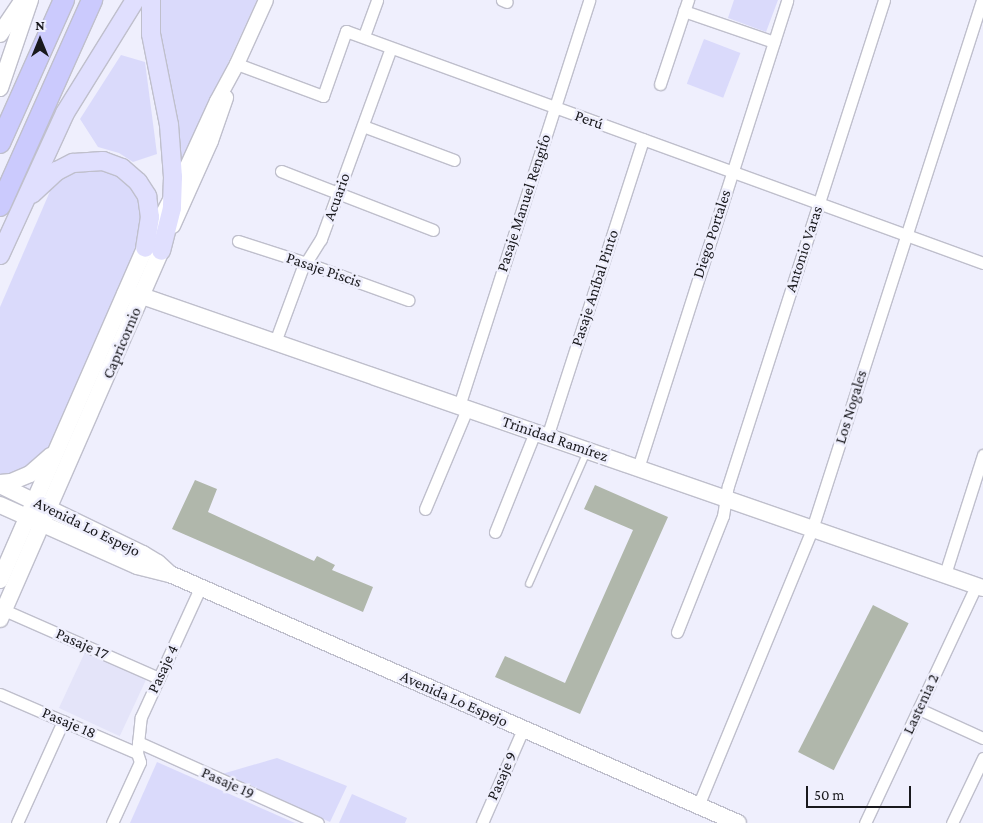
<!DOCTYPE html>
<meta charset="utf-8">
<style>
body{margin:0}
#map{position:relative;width:983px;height:823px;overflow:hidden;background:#efeffd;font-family:"Crimson Pro",serif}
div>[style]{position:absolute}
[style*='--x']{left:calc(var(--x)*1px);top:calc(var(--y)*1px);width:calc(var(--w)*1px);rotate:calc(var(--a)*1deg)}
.built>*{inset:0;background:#e4e4f9;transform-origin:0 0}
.green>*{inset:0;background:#dadafb;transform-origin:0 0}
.building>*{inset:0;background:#b0b7ab;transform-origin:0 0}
.roads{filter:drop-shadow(1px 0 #bfbfcc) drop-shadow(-1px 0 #bfbfcc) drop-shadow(0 1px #bfbfcc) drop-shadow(0 -1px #bfbfcc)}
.service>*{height:5.5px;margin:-2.75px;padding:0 2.75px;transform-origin:2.75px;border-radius:2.75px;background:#fff}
.minor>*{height:11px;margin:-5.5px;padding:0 5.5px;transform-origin:5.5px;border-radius:5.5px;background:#fff}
.tertiary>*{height:14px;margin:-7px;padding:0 7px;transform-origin:7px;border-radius:7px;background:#fff}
.secondary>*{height:16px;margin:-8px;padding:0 8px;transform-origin:8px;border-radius:8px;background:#fff}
.primary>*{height:18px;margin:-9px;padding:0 9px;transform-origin:9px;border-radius:9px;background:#e0dffe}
.motorway>*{height:20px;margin:-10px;padding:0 10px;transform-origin:10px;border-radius:10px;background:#cbcafd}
span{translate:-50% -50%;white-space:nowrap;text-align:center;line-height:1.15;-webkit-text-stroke:5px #efeffd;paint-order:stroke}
.street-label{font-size:16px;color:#19191d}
.north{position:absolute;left:15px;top:15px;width:50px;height:50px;-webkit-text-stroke:4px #efeffd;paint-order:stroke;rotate:0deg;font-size:14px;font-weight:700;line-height:20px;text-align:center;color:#19191d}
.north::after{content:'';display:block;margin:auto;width:18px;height:22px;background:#19191d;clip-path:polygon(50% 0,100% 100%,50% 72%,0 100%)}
.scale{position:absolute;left:806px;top:786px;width:105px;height:22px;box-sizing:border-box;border:2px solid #19191d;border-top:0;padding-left:6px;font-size:15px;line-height:18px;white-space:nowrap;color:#19191d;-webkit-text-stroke:4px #efeffd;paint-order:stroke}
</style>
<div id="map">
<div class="built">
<i style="left:86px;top:650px;width:67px;height:64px;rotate:25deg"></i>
</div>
<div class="green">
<i style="clip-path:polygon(158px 0,257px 0,179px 170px,157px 20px)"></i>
<i style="clip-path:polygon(734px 0,778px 0,766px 32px,728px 18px)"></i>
<i style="left:704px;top:39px;width:39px;height:48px;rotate:21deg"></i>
<i style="clip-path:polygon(121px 55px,145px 62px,157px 154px,133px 162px,119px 153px,98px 147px,80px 119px)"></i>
<i style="clip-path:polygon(110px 169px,136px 186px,150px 222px,53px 447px,38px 463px,4px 476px,0 475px,0 307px,51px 189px,58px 180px,74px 170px)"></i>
<i style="clip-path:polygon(277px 758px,347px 786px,330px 822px,222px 774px)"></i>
<i style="clip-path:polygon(157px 762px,295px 823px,130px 823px)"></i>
<i style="clip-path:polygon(352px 794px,407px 818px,405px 823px,339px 823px)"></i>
</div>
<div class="building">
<i style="clip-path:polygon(195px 480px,217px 489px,208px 512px,314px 561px,317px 556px,335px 565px,332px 570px,373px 587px,363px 612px,172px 529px)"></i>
<i style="clip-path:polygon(595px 485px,668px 517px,580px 714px,495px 677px,505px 656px,565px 683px,633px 530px,584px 509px)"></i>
<i style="left:873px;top:605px;width:40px;height:165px;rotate:27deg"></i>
</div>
<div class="roads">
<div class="service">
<i style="--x:529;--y:584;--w:144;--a:-66.3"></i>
</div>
<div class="minor">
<i style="--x:502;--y:0;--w:5;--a:22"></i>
<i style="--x:684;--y:11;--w:95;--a:19"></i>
<i style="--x:364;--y:36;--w:38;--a:-70"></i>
<i style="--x:237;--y:64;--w:92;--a:20.4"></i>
<i style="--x:323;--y:96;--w:69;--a:-70.5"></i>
<i style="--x:346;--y:31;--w:678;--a:20.01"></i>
<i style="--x:660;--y:84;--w:89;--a:-71.6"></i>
<i style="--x:363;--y:126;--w:97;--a:20.5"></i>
<i style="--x:281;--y:171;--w:163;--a:21.2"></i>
<i style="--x:238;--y:241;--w:71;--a:17.9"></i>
<i style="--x:306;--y:263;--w:109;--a:19.9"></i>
<i style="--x:275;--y:342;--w:78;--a:-69.7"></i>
<i style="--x:302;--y:269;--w:36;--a:-58"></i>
<i style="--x:321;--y:239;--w:203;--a:-69.9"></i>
<i style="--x:459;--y:406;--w:426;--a:-72.2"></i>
<i style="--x:547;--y:437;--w:313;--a:-72.1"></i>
<i style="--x:638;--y:468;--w:491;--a:-72.3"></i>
<i style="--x:425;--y:509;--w:108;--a:-67.2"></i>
<i style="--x:495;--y:532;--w:108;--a:-68.2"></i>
<i style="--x:945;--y:574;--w:125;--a:-72.3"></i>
<i style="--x:4;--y:610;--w:169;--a:23.7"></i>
<i style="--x:677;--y:632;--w:125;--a:-68.4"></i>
<i style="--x:723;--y:516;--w:30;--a:-81"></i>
<i style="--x:728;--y:486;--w:510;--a:-72.2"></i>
<i style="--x:0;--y:694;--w:149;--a:23.3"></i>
<i style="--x:919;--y:709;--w:70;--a:24.4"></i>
<i style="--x:138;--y:742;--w:197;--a:24.2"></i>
<i style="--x:698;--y:806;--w:300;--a:-67.6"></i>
<i style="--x:812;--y:529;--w:556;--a:-72.18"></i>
<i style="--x:17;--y:823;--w:112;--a:-65.7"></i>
<i style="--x:112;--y:823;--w:67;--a:-65.3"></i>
<i style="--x:140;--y:762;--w:9;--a:-108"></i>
<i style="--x:137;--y:753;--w:36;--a:-84"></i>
<i style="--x:141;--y:717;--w:142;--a:-65.4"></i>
<i style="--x:482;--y:823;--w:103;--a:-66.4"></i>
<i style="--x:865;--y:823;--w:262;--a:-64.9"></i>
<i style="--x:952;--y:823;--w:72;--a:-64.5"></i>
</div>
<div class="tertiary">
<i style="--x:173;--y:226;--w:93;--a:-65.9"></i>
<i style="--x:211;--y:141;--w:46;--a:-70.8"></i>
<i style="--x:149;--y:240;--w:76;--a:-62.4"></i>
<i style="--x:184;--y:173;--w:79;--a:-65.4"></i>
<i style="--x:217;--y:101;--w:42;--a:-61.6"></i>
<i style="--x:237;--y:64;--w:70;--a:-65.6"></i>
</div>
<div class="secondary">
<i style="--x:0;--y:34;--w:41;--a:-55.9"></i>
<i style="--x:0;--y:88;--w:93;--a:-71.2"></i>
<i style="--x:125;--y:294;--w:17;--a:7"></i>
<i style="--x:142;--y:296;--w:890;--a:19.15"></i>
<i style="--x:0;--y:483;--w:11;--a:-5"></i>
<i style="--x:11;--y:482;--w:21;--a:-23"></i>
<i style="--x:30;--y:474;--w:28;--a:-41"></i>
<i style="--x:0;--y:485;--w:159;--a:25.8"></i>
<i style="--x:143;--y:554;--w:17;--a:31"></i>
<i style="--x:158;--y:563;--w:16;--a:43"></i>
<i style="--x:0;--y:505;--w:150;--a:24"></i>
<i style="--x:137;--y:566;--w:34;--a:14"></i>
<i style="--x:170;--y:574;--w:620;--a:23.67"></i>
<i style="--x:0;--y:580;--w:362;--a:-66.4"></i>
<i style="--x:0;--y:619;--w:402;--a:-66.4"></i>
</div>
<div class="primary">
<i style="--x:151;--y:0;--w:34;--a:90"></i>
<i style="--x:151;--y:34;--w:93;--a:78.8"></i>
<i style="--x:169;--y:125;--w:52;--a:85.6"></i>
<i style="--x:173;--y:177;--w:31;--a:92"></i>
<i style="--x:172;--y:208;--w:44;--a:104.3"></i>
<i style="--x:32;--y:194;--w:34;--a:-43"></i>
<i style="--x:57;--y:171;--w:18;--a:-27"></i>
<i style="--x:73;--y:163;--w:30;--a:-4"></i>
<i style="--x:103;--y:161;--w:20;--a:20"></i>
<i style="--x:122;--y:168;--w:21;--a:41"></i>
<i style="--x:138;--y:182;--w:17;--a:57"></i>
<i style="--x:147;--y:196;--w:21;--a:82"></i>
<i style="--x:150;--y:217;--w:31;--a:99"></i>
<i style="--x:0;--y:255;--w:156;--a:-65.4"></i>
<i style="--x:65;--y:113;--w:133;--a:-58.2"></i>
</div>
<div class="motorway">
<i style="--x:0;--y:143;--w:157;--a:-65.9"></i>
<i style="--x:0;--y:206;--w:226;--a:-65.9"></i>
</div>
</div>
<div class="street-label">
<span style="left:589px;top:120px;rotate:20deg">Perú</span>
<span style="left:337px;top:197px;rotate:-70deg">Acuario</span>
<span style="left:524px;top:203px;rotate:-72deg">Pasaje Manuel Rengifo</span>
<span style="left:712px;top:234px;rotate:-72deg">Diego Portales</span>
<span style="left:804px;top:249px;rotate:-72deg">Antonio Varas</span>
<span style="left:324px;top:270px;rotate:19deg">Pasaje Piscis</span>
<span style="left:595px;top:288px;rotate:-72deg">Pasaje Aníbal Pinto</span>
<span style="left:122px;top:343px;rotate:-67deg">Capricornio</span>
<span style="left:851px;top:407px;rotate:-73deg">Los Nogales</span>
<span style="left:555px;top:439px;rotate:19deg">Trinidad Ramírez</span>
<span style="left:87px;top:527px;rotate:26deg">Avenida Lo Espejo</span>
<span style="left:82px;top:644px;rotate:24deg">Pasaje 17</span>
<span style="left:163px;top:669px;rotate:-65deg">Pasaje 4</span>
<span style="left:454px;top:699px;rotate:24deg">Avenida Lo Espejo</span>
<span style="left:921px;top:704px;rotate:-65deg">Lastenia 2</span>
<span style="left:69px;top:723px;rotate:23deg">Pasaje 18</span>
<span style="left:502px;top:776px;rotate:-66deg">Pasaje 9</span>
<span style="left:228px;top:783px;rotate:24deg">Pasaje 19</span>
</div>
<div class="north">N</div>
<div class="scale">50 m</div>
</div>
